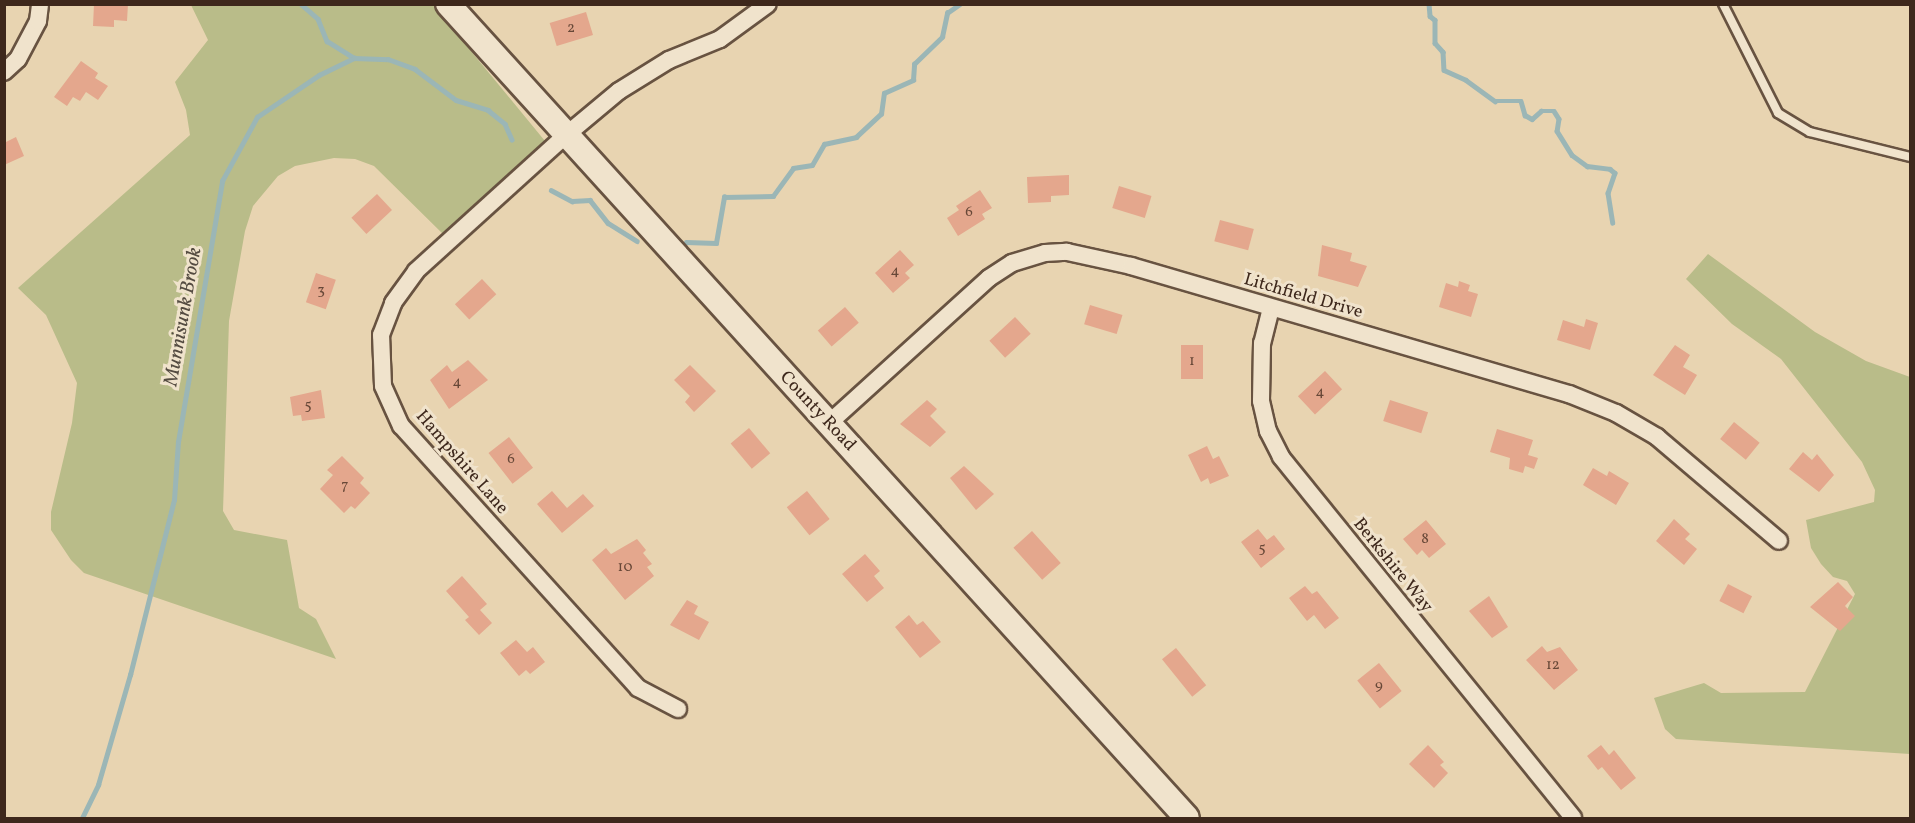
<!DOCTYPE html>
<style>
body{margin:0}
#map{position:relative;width:1915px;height:823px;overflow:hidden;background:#e8d4b1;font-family:Vollkorn,serif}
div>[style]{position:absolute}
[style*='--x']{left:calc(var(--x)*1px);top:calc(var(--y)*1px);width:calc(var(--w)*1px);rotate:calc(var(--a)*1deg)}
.green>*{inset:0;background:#b9bc89}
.stream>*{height:4.5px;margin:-2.25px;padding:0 2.25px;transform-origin:2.25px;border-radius:2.25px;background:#9bb6b6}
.building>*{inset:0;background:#e4a78d;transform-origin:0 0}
.roads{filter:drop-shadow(2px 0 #685341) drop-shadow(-2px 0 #685341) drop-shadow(0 2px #685341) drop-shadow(0 -2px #685341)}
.lane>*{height:8px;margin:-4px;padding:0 4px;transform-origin:4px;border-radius:4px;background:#f0e3cc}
.street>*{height:16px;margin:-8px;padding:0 8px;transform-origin:8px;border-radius:8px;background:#f0e3cc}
.secondary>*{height:24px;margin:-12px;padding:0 12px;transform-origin:12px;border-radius:12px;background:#f0e3cc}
span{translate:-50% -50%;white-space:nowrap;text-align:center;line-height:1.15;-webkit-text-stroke:6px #f0e3cc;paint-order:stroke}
.number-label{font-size:15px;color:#684838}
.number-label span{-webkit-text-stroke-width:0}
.street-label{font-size:18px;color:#3e281c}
.water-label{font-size:20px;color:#554c42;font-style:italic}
.frame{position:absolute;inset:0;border:6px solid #3e281c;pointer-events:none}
</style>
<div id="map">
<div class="green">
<i style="clip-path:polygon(191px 5px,433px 5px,554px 152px,454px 224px,445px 236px,374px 166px,355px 159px,334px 158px,295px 166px,278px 176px,253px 206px,245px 231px,229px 321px,223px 511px,234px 530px,287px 540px,299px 608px,316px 619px,336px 659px,84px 573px,71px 560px,51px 530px,51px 512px,72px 423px,77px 383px,46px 315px,18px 288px,190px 135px,186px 110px,175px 82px,208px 40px)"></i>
<i style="clip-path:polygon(1708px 254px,1815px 332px,1866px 361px,1910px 377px,1910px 754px,1676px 739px,1665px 729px,1654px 698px,1704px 683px,1721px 693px,1805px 692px,1855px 594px,1847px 581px,1833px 577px,1821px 564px,1811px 548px,1806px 520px,1874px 502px,1875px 490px,1862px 462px,1781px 359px,1732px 324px,1686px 279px)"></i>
</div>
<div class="stream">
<i style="--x:301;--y:4;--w:23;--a:41"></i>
<i style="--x:318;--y:19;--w:24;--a:68"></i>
<i style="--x:327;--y:41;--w:32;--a:32"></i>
<i style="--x:1429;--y:4;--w:12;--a:85"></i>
<i style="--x:1430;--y:16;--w:6;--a:39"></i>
<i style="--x:1435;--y:20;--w:23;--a:90"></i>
<i style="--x:1435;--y:43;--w:12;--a:48"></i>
<i style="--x:1443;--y:52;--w:18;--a:87"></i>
<i style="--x:1444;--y:70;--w:24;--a:24"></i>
<i style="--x:1466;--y:80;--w:36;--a:36"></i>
<i style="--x:1495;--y:101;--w:26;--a:0"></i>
<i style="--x:1521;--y:101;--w:15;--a:74"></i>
<i style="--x:1525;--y:115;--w:8;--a:30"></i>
<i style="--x:1532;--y:119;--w:12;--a:-42"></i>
<i style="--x:1541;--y:111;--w:13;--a:0"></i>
<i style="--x:1554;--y:111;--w:9;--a:58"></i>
<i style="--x:1559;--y:119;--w:12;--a:99"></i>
<i style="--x:1557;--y:131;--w:28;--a:58"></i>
<i style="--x:1572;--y:155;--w:19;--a:36"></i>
<i style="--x:1587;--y:166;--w:23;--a:7"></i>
<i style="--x:1610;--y:169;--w:6;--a:39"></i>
<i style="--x:1615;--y:173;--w:21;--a:109"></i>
<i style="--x:1608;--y:193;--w:30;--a:81"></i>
<i style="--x:551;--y:190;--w:24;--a:28"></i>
<i style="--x:572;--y:201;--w:18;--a:-3"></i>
<i style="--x:590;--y:200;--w:29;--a:52"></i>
<i style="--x:608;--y:223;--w:34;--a:32"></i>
<i style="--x:686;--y:242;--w:30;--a:2"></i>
<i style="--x:716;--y:243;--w:47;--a:-80.1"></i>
<i style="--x:724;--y:197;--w:49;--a:-1.2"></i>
<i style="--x:773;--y:196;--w:34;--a:-54"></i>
<i style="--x:793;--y:168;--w:19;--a:-9"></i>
<i style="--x:812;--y:165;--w:24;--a:-60"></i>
<i style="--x:824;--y:144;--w:33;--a:-12"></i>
<i style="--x:856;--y:137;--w:34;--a:-43"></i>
<i style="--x:881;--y:114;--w:21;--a:-82"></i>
<i style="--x:884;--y:93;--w:32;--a:-24"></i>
<i style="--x:913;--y:80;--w:16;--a:-86"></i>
<i style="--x:914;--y:64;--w:39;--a:-44"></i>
<i style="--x:942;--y:37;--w:25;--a:-78"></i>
<i style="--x:947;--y:13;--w:16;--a:-35"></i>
<i style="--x:82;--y:818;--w:37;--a:-64"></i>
<i style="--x:98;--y:785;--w:115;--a:-73.8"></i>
<i style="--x:130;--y:675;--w:180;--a:-75.9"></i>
<i style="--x:174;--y:500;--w:58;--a:-86.1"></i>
<i style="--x:178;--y:442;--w:265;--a:-80.4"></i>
<i style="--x:222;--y:181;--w:73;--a:-61.3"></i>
<i style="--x:257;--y:117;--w:75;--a:-34.1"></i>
<i style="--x:319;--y:75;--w:39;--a:-26"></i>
<i style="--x:354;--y:58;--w:34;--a:2"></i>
<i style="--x:388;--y:59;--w:29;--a:20"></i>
<i style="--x:415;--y:69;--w:51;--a:37.1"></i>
<i style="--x:456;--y:100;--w:34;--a:17"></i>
<i style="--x:488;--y:110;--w:22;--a:39"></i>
<i style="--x:505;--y:124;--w:17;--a:66"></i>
</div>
<div class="building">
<i style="clip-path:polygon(94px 4px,128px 4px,127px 21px,114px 20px,114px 27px,93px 26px)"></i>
<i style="left:586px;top:12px;width:24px;height:38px;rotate:73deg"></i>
<i style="clip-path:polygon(81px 61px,98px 73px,95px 78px,108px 86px,98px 100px,86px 92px,80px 101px,73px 97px,67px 106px,54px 97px)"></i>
<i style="clip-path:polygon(16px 137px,24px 156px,4px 165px,4px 143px)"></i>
<i style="clip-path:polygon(1069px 175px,1069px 195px,1051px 196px,1051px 202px,1028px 203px,1027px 177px)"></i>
<i style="left:1119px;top:186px;width:34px;height:23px;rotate:17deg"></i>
<i style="clip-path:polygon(980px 190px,992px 208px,982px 214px,985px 219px,958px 236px,947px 218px,959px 210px,956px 206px)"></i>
<i style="left:377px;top:194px;width:22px;height:35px;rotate:47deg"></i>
<i style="left:1220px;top:220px;width:35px;height:22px;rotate:15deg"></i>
<i style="clip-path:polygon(1322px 245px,1352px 253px,1350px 261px,1367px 266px,1358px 287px,1318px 276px)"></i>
<i style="clip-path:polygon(900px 250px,914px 265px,905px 273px,910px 278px,893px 293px,875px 273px)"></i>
<i style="left:316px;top:273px;width:21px;height:31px;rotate:19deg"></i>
<i style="left:482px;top:279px;width:21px;height:37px;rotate:47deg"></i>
<i style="clip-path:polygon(1459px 281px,1470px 285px,1468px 291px,1478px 294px,1471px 317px,1439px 307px,1446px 283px,1458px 287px)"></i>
<i style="left:1090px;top:305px;width:34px;height:20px;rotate:17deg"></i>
<i style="left:845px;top:307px;width:21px;height:36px;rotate:49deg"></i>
<i style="left:1015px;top:317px;width:23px;height:35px;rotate:47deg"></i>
<i style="clip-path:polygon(1586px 319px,1598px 323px,1590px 350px,1557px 340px,1563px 320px,1584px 327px)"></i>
<i style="left:1181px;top:345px;width:22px;height:34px"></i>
<i style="clip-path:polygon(1675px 345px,1690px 355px,1683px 367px,1697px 375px,1685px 395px,1653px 375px)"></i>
<i style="clip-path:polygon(468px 360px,488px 380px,449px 409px,430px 380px,447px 365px,452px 372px)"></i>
<i style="clip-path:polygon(690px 365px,716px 391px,694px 412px,685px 402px,690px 396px,674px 380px)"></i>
<i style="left:1325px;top:371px;width:25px;height:37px;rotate:47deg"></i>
<i style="clip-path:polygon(321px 390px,325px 418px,302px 421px,301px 415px,293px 416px,290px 397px)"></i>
<i style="clip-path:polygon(927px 400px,937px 409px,930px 416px,946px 432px,930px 447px,900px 424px)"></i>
<i style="left:1390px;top:400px;width:40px;height:22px;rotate:18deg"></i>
<i style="left:1734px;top:422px;width:33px;height:22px;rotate:39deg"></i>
<i style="left:749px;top:428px;width:33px;height:24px;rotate:50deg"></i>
<i style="clip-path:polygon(1497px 429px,1533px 440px,1528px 455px,1538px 458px,1534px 469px,1525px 466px,1523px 473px,1509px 469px,1510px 458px,1490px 452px)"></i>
<i style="left:509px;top:437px;width:39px;height:26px;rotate:52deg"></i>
<i style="clip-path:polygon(1207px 446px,1213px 459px,1219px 456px,1229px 476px,1210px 484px,1208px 478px,1201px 482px,1188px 455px)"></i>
<i style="clip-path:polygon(1803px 452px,1812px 460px,1817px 454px,1834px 475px,1819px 492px,1789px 469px)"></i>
<i style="clip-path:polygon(342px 456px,364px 478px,360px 483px,370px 493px,355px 509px,351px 506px,344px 513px,320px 489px,333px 475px,327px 470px)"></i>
<i style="clip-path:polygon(964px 466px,994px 494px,976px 510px,950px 478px)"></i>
<i style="clip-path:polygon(1593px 468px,1607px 476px,1609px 471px,1629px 483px,1616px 505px,1583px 485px)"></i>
<i style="clip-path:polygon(552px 491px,567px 508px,583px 494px,594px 506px,562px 533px,537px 504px)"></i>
<i style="left:807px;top:491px;width:36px;height:26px;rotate:51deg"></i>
<i style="clip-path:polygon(1674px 519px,1690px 534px,1685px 539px,1697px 549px,1684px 565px,1656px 541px)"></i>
<i style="clip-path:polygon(1426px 520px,1446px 544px,1429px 558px,1422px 550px,1417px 555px,1403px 539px)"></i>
<i style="clip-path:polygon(1258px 529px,1267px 540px,1274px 535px,1285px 549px,1261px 568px,1241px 542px)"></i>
<i style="left:1032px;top:531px;width:43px;height:25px;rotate:48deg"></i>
<i style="clip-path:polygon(637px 539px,646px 550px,643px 553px,652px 564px,647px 567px,654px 576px,625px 600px,592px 560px,606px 548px,611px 554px)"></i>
<i style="clip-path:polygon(865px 554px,880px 571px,874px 576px,884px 588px,867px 602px,842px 574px)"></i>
<i style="clip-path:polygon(462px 576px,487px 604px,480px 610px,492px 623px,479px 635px,465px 620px,469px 617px,446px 591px)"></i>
<i style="clip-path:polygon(1838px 582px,1853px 597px,1845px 606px,1855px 616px,1840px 631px,1810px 607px)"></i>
<i style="left:1728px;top:584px;width:27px;height:19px;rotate:27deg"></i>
<i style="clip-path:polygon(1305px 586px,1312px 594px,1317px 591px,1339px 618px,1325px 629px,1314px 615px,1307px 621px,1289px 598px)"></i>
<i style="clip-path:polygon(1489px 596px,1508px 627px,1492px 638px,1469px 611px)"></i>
<i style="clip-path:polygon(687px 600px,698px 606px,694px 614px,709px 622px,699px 640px,670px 625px)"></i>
<i style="clip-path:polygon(909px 615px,917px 625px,923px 621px,941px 642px,920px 658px,895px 627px)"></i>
<i style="clip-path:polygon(516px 640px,527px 652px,533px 647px,545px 662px,530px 674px,526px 670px,519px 676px,500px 653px)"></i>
<i style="clip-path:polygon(1542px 646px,1547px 652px,1560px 647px,1578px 670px,1554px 690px,1526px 660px)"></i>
<i style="left:1176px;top:648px;width:48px;height:18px;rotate:51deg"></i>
<i style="left:1379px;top:663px;width:36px;height:28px;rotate:51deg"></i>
<i style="clip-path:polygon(1428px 745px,1444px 762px,1440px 765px,1448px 773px,1434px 788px,1409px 764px)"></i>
<i style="clip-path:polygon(1601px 745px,1609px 755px,1614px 750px,1636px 778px,1621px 790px,1602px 767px,1598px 770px,1587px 756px)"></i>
</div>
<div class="roads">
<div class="lane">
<i style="--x:1723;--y:4;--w:122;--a:63.2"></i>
<i style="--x:1778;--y:113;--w:37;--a:31"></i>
<i style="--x:1810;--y:132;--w:103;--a:14"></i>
</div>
<div class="street">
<i style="--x:4;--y:72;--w:19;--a:-43"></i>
<i style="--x:18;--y:59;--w:43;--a:-62.2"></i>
<i style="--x:38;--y:21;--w:17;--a:-83"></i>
<i style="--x:1271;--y:308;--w:36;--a:104"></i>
<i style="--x:1262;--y:343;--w:58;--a:91"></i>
<i style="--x:1261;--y:401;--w:31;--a:77"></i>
<i style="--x:1268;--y:431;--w:29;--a:63"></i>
<i style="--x:1281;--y:457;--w:464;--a:51"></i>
<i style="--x:828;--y:424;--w:217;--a:-42.2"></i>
<i style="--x:989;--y:278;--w:27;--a:-33"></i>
<i style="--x:1012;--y:263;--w:34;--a:-17"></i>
<i style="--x:1045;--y:253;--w:22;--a:-3"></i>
<i style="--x:1067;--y:252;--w:66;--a:12.3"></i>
<i style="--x:1131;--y:266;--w:456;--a:16.3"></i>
<i style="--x:1569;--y:394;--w:51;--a:22"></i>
<i style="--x:1616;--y:413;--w:48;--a:30.3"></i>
<i style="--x:1657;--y:437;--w:160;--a:40.4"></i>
<i style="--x:678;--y:709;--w:45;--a:-152.3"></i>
<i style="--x:638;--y:688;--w:353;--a:-132.1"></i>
<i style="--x:401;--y:426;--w:44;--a:-114.2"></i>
<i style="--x:383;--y:386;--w:51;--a:-92.2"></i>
<i style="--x:381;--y:335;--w:34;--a:-69"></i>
<i style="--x:393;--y:303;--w:39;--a:-54"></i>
<i style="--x:416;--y:271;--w:201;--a:-42.2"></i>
<i style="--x:565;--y:136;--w:70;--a:-39.8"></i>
<i style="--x:619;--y:91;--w:59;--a:-31.8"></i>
<i style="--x:669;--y:60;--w:55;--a:-22.4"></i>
<i style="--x:720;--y:39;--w:59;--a:-36.1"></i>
</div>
<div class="secondary">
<i style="--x:448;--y:4;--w:1099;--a:47.76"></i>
</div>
</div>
<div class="number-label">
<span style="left:571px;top:29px">2</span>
<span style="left:969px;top:213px">6</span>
<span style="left:895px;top:272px">4</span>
<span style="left:321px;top:291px">3</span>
<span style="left:1192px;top:362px">1</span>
<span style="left:457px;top:383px">4</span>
<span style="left:1320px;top:393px">4</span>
<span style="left:308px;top:406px">5</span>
<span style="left:511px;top:460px">6</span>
<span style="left:345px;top:486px">7</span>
<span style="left:1425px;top:540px">8</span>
<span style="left:1262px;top:549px">5</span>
<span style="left:625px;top:568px">10</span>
<span style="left:1553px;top:666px">12</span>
<span style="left:1379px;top:686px">9</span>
</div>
<div class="street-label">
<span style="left:1303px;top:297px;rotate:16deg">Litchfield Drive</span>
<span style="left:817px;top:412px;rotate:47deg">County Road</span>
<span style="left:461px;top:463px;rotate:49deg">Hampshire Lane</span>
<span style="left:1392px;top:566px;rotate:51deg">Berkshire Way</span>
</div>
<div class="water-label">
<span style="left:184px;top:317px;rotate:-80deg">Munnisunk Brook</span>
</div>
<div class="frame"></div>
</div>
